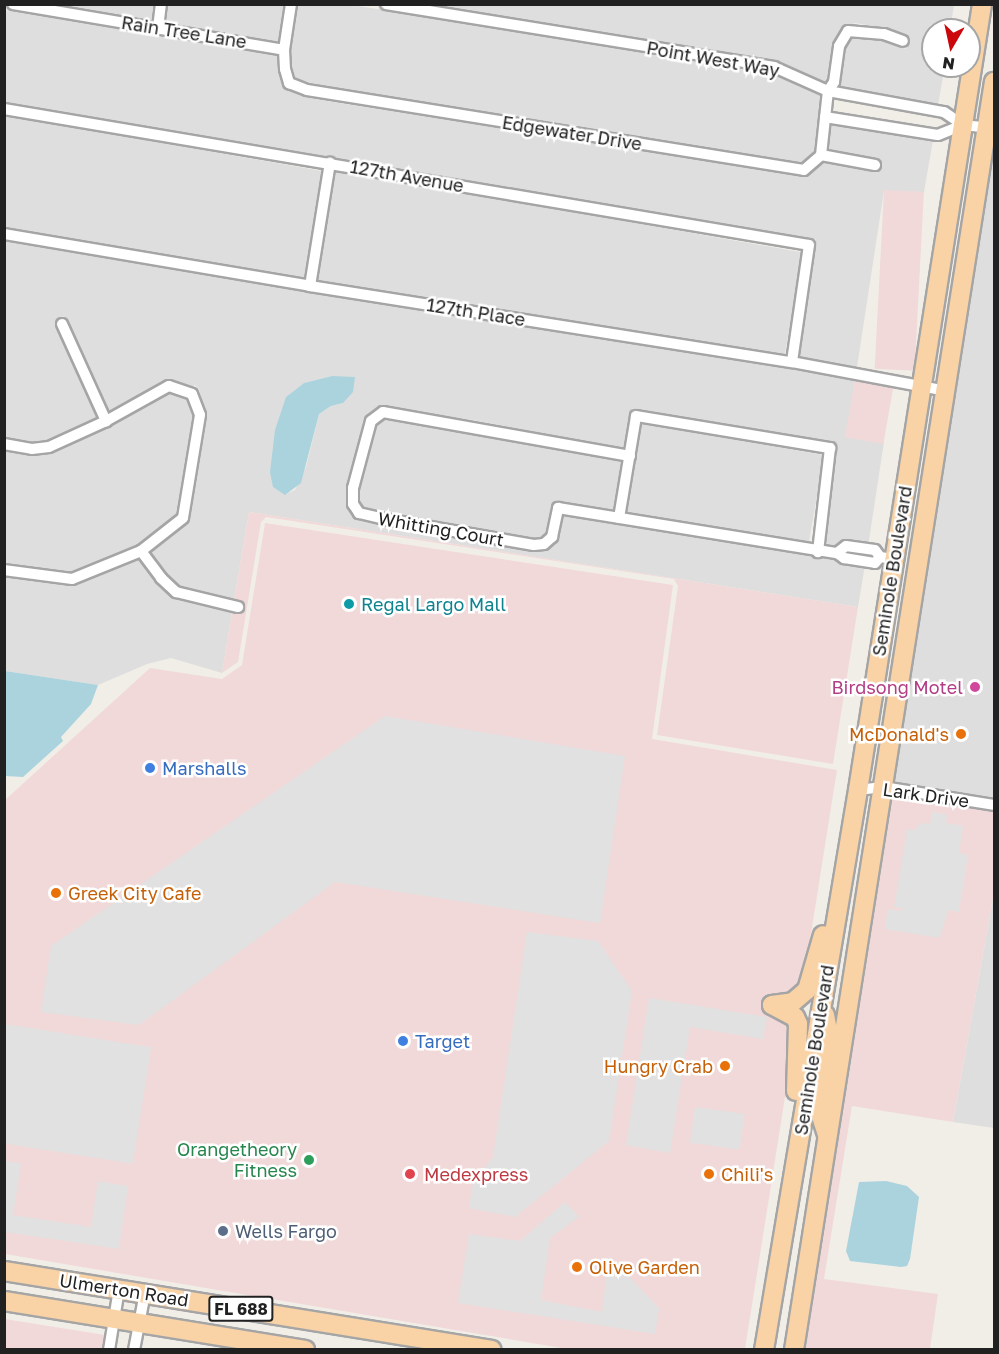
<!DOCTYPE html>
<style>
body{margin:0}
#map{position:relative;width:999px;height:1354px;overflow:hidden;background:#f1eee8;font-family:"Golos Text",sans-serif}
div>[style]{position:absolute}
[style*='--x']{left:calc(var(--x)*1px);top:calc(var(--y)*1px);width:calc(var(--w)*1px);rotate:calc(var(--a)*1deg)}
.residential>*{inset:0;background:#dfdede;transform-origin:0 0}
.commercial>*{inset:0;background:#f1d9d9;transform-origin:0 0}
.parking>*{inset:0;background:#e1e1e1;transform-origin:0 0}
.water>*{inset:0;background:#abd3dd}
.roads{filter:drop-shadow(2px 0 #a5a5a5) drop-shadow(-2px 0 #a5a5a5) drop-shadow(0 2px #a5a5a5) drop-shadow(0 -2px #a5a5a5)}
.minor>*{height:10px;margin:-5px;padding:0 5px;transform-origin:5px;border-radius:5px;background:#fff}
.primary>*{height:18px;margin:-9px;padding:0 9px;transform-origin:9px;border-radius:9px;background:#f9d3a6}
.dots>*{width:16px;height:16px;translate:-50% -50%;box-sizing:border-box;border:3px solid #fff;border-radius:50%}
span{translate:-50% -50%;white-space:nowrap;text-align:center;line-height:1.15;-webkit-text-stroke:5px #fff;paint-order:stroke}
.shield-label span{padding:2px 4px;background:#fff;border:2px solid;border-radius:4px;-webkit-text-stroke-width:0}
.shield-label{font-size:16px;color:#212121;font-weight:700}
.street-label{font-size:18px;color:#212121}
.culture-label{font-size:18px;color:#0d838f}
.left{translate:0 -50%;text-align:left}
.hotel-label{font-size:18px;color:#b23c85}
.right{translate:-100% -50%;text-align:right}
.food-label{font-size:18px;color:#c56008}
.shop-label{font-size:18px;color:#366cbe}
.leisure-label{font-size:18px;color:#27864d}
.health-label{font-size:18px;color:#be3a42}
.service-label{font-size:18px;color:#4e5e75}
.frame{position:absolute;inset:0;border:6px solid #212121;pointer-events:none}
.north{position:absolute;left:921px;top:18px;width:60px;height:60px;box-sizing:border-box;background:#fff;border:2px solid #a6a6a6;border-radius:50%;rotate:189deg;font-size:16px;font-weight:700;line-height:24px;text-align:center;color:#212121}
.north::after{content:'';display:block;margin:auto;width:21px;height:27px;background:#cb070c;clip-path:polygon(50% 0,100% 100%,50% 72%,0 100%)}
</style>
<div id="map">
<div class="residential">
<i style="clip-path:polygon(346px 4px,772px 73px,821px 95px,816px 152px,803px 163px,335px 90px,294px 78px,290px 51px,297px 5px)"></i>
<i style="clip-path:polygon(52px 5px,155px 5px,153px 21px)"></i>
<i style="clip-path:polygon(166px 5px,286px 5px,280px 43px,164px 23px)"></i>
<i style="clip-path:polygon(425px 5px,954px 5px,950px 30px,933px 30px,933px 66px,945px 66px,938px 105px,838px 87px,845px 48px,851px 36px,882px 40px,906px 49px,910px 37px,884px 28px,855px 23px,843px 27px,834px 45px,826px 84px,775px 61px)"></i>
<i style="clip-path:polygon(4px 10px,279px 56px,280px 71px,287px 89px,305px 97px,333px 102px,803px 176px,822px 162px,879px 171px,881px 159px,827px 150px,830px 124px,933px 140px,924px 192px,884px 191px,857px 367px,798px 357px,816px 239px,5px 102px)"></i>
<i style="left:4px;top:115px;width:324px;height:113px;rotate:10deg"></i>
<i style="clip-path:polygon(992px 135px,994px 135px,994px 799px,893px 783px)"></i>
<i style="left:335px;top:170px;width:475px;height:112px;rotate:10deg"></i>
<i style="clip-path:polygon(evenodd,4px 241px,855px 380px,846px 437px,884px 442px,867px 553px,825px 546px,836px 449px,831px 442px,632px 408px,625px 449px,473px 420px,380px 407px,366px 420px,347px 487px,347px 505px,357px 519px,533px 552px,545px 550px,555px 542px,563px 515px,865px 565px,858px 607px,249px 512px,234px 600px,179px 586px,148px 552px,184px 525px,187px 525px,190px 519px,206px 416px,199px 389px,195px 385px,192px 387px,167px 381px,108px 412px,64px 316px,55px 322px,98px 418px,48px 441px,32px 442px,5px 437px,4px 241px,332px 376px,343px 403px,331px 406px,319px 414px,306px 467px,295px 490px,285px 494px,286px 397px,304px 383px,332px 376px)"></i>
<i style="clip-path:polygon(170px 393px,188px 399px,195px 415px,177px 514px,138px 545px,71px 573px,5px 563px,4px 450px,32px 455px,51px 453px,104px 429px)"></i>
<i style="clip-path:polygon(384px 419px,623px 461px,615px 511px,559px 501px,553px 507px,547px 533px,542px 538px,534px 539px,362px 507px,358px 502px,358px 489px,376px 425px)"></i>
<i style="left:641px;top:423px;width:186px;height:90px;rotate:10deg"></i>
<i style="clip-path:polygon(138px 559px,157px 583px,175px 598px,232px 612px,222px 673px,171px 658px,147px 664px,98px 685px,5px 671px,5px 576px,74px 585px)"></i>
<i style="clip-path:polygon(994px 893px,994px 1128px,953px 1122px)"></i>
</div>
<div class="commercial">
<i style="left:884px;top:190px;width:40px;height:179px;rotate:3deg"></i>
<i style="left:855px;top:380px;width:39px;height:58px;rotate:10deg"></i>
<i style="clip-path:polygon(249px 512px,858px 607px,833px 764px,657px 735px,678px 586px,674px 579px,266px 517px,261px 522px,238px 662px,222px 673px,232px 612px,242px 614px,245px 603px,234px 600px)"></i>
<i style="clip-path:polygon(265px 523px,673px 585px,652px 739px,837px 770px,745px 1349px,567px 1349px,5px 1254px,5px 800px,150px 668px,222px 679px,242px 665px)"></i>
<i style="clip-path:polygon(891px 795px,994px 811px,994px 893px,953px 1122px,852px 1106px,824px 1279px,938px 1294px,930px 1349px,799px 1350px)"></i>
<i style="clip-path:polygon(5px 1319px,105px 1335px,104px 1349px,5px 1349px)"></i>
</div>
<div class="parking">
<i style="clip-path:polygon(385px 716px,625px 756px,600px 923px,335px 882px,139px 1025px,41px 1012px,51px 946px)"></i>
<i style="clip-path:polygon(932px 812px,947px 815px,946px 823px,963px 826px,959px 853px,968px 855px,959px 912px,948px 910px,940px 938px,885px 929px,888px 909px,901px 911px,901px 908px,894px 907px,907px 829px,915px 830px,921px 823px,930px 824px)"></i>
<i style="clip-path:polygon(527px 932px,598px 941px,632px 991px,609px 1141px,515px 1217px,469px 1208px,473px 1183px,493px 1157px)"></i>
<i style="clip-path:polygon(649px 998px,767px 1017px,763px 1039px,690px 1027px,670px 1153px,626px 1145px)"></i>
<i style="left:5px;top:1024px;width:148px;height:118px;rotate:9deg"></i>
<i style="left:695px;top:1107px;width:50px;height:36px;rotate:8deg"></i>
<i style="clip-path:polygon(4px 1161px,21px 1163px,13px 1215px,91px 1227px,98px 1181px,128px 1186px,119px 1249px,5px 1232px)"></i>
<i style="clip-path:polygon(565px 1202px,579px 1217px,550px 1238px,541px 1300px,602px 1312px,609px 1256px,659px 1308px,655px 1334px,458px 1303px,469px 1234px,520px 1241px)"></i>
</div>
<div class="water">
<i style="clip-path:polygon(332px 376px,355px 377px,353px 392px,343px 403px,331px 406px,319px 414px,301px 483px,285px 495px,273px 487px,270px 472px,275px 430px,286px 397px,304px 383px)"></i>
<i style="clip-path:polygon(5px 671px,98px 685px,91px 704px,61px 737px,63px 741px,23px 777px,5px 776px)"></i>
<i style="clip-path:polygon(886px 1181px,907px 1186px,919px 1197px,910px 1259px,907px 1266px,901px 1267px,850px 1261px,846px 1251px,859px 1182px)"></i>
</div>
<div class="roads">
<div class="minor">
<i style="--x:13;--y:4;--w:275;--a:9.6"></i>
<i style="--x:291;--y:4;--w:47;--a:98.7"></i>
<i style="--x:284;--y:50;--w:19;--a:87"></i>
<i style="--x:285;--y:69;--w:15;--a:74"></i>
<i style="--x:289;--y:83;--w:19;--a:21"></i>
<i style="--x:307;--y:90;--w:503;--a:9.14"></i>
<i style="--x:804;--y:170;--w:23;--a:-41"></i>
<i style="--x:821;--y:155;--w:64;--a:-83.8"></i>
<i style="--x:828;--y:91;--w:11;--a:-56"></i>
<i style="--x:834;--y:82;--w:36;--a:-82"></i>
<i style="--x:839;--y:46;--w:17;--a:-59"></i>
<i style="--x:848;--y:31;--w:36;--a:5"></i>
<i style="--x:884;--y:34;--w:20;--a:20"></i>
<i style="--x:386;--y:4;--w:393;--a:9.2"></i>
<i style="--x:774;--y:67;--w:59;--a:24"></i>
<i style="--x:828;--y:91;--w:118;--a:10.3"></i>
<i style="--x:944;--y:112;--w:23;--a:34"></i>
<i style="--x:963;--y:125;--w:28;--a:6"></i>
<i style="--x:158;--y:28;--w:24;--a:-83"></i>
<i style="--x:4;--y:109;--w:816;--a:9.59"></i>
<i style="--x:809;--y:245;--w:118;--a:98.3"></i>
<i style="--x:825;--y:117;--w:114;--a:9.1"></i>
<i style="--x:938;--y:135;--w:27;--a:-22"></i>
<i style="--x:821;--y:155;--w:55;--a:10.5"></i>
<i style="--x:4;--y:234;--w:310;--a:9.6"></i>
<i style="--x:310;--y:286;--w:488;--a:9"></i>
<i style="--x:792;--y:362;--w:158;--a:10.6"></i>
<i style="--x:310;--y:286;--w:125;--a:-80.8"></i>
<i style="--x:62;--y:324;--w:107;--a:65.6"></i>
<i style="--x:4;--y:444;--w:28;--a:10"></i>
<i style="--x:32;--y:449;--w:17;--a:-7"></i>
<i style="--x:49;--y:447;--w:63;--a:-24.5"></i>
<i style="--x:106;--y:421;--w:72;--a:-29.1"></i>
<i style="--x:169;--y:386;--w:24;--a:19"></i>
<i style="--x:192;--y:394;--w:22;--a:69"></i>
<i style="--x:200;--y:415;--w:104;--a:99.4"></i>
<i style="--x:183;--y:518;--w:53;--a:141.8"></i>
<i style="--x:141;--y:551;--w:74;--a:157.9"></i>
<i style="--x:72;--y:579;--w:69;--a:-172.5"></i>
<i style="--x:630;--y:456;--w:251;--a:-169.9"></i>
<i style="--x:383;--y:412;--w:15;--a:143"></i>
<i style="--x:371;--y:421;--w:69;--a:105"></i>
<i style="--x:353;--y:488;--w:16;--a:90"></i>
<i style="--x:353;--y:504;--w:11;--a:56"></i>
<i style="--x:359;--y:513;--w:27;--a:13"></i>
<i style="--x:385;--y:519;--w:151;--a:9.9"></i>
<i style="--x:534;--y:545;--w:10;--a:-6"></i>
<i style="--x:544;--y:544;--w:11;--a:-41"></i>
<i style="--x:552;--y:537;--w:30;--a:-78"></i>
<i style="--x:558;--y:508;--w:283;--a:9.2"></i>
<i style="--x:837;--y:553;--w:9;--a:36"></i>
<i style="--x:844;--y:558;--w:31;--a:9"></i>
<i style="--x:875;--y:563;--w:8;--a:-50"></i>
<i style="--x:619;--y:518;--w:103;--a:-80.5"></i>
<i style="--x:636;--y:416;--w:197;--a:9.4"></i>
<i style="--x:830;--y:448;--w:105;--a:96.6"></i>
<i style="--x:141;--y:551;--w:34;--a:53"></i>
<i style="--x:161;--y:578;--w:21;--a:43"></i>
<i style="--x:176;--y:592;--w:64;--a:13.6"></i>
<i style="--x:837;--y:553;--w:11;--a:-38"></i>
<i style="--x:846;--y:546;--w:29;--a:8"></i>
<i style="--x:875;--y:550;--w:9;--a:54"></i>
<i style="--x:880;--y:557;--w:7;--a:8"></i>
<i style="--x:858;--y:790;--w:25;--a:-7"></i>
<i style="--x:883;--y:787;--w:112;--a:9.2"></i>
<i style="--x:109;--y:1350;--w:62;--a:-80.7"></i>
<i style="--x:134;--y:1350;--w:58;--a:-79.1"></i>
</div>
<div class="primary">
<i style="--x:772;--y:1005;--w:26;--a:28"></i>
<i style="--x:795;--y:1017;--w:8;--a:67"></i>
<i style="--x:798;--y:1024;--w:67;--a:91.7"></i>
<i style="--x:772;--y:1005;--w:21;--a:-8"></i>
<i style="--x:793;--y:1002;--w:18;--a:-41"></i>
<i style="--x:807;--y:990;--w:57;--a:-73.8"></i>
<i style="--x:825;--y:1015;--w:20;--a:79"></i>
<i style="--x:829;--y:1035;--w:76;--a:97.6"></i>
<i style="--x:819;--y:1110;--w:26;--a:72"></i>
<i style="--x:4;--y:1271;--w:494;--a:9.2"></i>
<i style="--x:4;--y:1301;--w:305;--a:9.2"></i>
<i style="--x:764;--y:1350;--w:568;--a:-80.47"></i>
<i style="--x:858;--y:790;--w:796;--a:-81.03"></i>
<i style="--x:794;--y:1350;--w:1284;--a:-81.04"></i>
</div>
</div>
<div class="dots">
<i style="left:349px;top:604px;background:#0f9aa8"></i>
<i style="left:975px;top:687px;background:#d1479c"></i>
<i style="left:961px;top:734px;background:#e8710a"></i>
<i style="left:150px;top:768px;background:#3f7fe0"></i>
<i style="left:56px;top:893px;background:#e8710a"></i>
<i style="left:403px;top:1041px;background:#3f7fe0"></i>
<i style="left:725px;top:1066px;background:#e8710a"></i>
<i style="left:309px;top:1160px;background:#2e9e5b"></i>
<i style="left:410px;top:1174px;background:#e0444e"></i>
<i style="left:709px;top:1174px;background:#e8710a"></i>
<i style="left:223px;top:1231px;background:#5c6f8a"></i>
<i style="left:577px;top:1267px;background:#e8710a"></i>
</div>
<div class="shield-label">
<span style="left:241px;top:1309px">FL 688</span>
</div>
<div class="street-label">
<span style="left:184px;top:32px;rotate:9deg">Rain Tree Lane</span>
<span style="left:713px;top:59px;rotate:10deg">Point West Way</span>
<span style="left:572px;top:133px;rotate:9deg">Edgewater Drive</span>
<span style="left:407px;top:176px;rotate:10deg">127th Avenue</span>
<span style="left:476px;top:312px;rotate:9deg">127th Place</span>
<span style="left:441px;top:529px;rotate:10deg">Whitting Court</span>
<span style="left:892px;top:571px;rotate:-81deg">Seminole Boulevard</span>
<span style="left:926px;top:795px;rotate:8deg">Lark Drive</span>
<span style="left:814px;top:1050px;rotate:-81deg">Seminole Boulevard</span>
<span style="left:124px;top:1290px;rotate:9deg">Ulmerton Road</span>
</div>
<div class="culture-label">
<span class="left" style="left:361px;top:604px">Regal Largo Mall</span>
</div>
<div class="hotel-label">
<span class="right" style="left:963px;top:687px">Birdsong Motel</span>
</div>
<div class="food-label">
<span class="right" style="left:949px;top:734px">McDonald's</span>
<span class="left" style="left:68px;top:893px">Greek City Cafe</span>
<span class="right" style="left:713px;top:1066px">Hungry Crab</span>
<span class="left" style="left:721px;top:1174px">Chili's</span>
<span class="left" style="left:589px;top:1267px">Olive Garden</span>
</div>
<div class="shop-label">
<span class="left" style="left:162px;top:768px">Marshalls</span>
<span class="left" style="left:415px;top:1041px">Target</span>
</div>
<div class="leisure-label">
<span class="right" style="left:297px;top:1160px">Orangetheory<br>Fitness</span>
</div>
<div class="health-label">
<span class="left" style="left:424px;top:1174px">Medexpress</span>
</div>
<div class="service-label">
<span class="left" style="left:235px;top:1231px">Wells Fargo</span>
</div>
<div class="frame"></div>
<div class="north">N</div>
</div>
